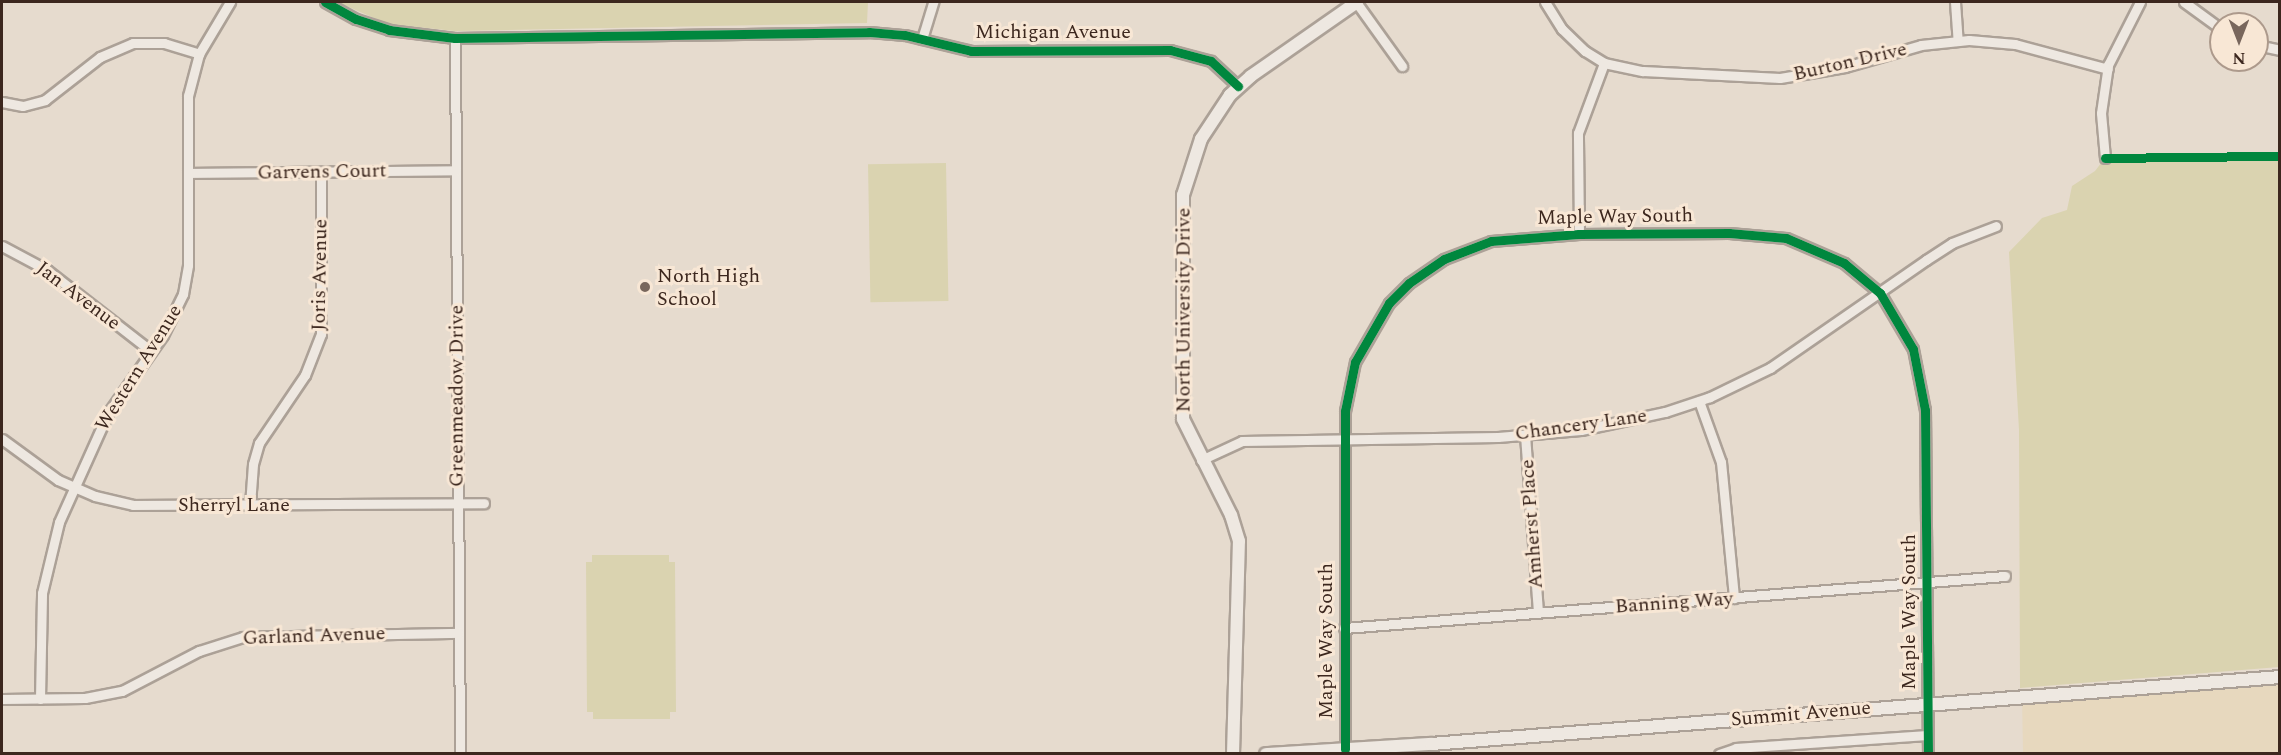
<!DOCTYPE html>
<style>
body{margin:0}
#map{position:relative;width:2281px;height:755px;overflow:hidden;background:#e6dbce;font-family:Spectral,serif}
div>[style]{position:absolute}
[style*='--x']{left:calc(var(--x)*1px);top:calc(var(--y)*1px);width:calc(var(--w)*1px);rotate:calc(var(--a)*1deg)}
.farmland>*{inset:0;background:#e7d8be}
.green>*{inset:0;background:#dad3b0;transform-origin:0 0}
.roads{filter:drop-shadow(2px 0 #aca197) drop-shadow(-2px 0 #aca197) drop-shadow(0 2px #aca197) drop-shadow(0 -2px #aca197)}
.street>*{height:9px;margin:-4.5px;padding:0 4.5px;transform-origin:4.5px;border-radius:4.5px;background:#eee8e1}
.secondary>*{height:12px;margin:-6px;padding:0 6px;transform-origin:6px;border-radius:6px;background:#eee8e1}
.cycleway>*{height:9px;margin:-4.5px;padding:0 4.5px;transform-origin:4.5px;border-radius:4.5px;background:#00873e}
.dots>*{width:16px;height:16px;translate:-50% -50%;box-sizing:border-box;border:3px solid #f8e7d5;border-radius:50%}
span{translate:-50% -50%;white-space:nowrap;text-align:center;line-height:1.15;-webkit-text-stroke:6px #f8e7d5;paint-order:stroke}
.street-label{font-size:20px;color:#3c271e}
.poi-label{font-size:20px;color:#3c271e}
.left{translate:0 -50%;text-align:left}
.frame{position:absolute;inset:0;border:3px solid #3c271e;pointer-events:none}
.north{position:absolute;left:2209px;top:12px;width:60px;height:60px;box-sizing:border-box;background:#f8e7d5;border:2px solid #ad9a8c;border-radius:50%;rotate:180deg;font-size:16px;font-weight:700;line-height:24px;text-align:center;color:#3c271e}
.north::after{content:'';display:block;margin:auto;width:21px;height:27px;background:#78665c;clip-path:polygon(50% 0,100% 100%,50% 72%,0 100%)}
</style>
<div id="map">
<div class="farmland">
<i style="clip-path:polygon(2279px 677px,2279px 753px,2023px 753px,2022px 697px)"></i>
</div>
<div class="green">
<i style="clip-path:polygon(337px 2px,868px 2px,867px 23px,455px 31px,388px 24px)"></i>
<i style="clip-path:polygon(2279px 156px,2279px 667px,2020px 688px,2019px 430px,2009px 252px,2042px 218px,2067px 210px,2072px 186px,2095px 171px,2105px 158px)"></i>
<i style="left:946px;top:163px;width:138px;height:78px;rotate:89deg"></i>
<i style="clip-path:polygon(592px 555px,669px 555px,669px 562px,675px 562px,676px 712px,670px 712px,670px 719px,593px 719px,593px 712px,587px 712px,586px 562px,592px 562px)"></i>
</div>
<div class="roads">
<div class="street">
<i style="--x:325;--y:2;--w:35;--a:29"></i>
<i style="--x:356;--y:19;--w:35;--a:18"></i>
<i style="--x:389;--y:30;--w:66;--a:6.9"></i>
<i style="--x:455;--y:38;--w:414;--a:-0.8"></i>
<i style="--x:869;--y:32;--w:36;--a:5"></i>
<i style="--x:905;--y:35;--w:68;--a:13.6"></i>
<i style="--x:971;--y:51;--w:199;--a:-0.3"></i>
<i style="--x:1170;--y:50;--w:42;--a:15"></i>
<i style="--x:1211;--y:61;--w:37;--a:43"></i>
<i style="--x:1356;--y:2;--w:79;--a:54.3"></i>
<i style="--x:1545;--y:2;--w:32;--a:58"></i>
<i style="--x:1562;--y:29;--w:32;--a:44"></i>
<i style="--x:1585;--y:51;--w:22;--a:32"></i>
<i style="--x:1604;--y:63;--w:40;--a:12"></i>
<i style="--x:1643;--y:71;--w:137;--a:2.9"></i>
<i style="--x:1780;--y:78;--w:66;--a:-9.6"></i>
<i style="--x:1845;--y:67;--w:79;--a:-16.1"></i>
<i style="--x:1921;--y:45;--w:48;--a:-5.9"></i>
<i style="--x:1969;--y:40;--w:46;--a:5"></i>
<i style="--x:2015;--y:44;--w:96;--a:15"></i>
<i style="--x:1955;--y:2;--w:39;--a:86"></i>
<i style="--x:2184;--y:2;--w:46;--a:36.1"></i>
<i style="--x:455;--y:38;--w:716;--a:89.6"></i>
<i style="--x:922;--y:39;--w:39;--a:-73"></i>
<i style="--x:2257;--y:45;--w:24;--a:12"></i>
<i style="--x:2;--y:102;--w:21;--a:11"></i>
<i style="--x:23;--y:106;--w:23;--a:-15"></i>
<i style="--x:45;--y:100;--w:70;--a:-38"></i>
<i style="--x:100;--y:57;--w:36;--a:-23"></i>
<i style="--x:133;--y:43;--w:31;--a:0"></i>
<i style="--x:164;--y:43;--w:37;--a:17"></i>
<i style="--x:2105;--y:158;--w:45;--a:-95.1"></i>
<i style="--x:2101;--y:113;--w:49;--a:-81.7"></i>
<i style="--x:2108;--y:65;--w:71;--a:-63.1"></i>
<i style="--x:188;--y:173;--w:268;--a:-0.6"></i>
<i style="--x:1579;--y:234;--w:101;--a:-90.6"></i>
<i style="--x:1578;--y:133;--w:75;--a:-69.6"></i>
<i style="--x:2;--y:246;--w:51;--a:28.1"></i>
<i style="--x:47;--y:270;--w:132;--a:37.9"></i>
<i style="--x:1699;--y:401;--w:65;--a:70.2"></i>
<i style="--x:1721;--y:462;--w:137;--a:84.5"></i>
<i style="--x:1525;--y:435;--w:178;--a:85.8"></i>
<i style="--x:2;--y:439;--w:69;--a:36.2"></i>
<i style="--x:58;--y:480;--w:40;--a:23.4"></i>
<i style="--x:95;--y:496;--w:39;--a:13"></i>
<i style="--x:133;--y:505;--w:351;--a:-0.3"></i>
<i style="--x:1201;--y:460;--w:45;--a:-24.9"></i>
<i style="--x:1242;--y:441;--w:256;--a:-0.9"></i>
<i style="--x:1498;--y:437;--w:83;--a:-4.8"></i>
<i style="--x:1581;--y:430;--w:86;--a:-12.1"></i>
<i style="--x:1665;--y:412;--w:47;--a:-18.4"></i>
<i style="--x:1710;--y:397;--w:67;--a:-25.8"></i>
<i style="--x:1770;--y:368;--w:190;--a:-34.7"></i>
<i style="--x:1926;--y:260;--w:31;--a:-33"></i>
<i style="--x:1952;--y:243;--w:47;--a:-21.1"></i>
<i style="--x:250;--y:505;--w:41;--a:-85.8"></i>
<i style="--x:253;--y:464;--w:22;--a:-74"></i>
<i style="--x:259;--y:443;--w:82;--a:-55.9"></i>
<i style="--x:305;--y:375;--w:44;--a:-68.7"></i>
<i style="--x:321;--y:334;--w:162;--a:-90"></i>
<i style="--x:1344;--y:628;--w:663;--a:-4.5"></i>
<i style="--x:2;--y:699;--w:83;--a:-0.7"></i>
<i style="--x:85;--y:698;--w:38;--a:-11"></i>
<i style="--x:122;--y:691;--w:87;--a:-27.5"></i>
<i style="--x:199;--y:651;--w:46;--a:-17.7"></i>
<i style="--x:243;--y:637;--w:216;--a:-1.1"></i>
<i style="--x:40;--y:699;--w:106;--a:-88.9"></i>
<i style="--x:42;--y:593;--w:73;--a:-76.5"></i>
<i style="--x:59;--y:522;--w:120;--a:-65.8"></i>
<i style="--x:108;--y:413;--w:95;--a:-54.8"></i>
<i style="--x:163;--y:335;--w:46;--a:-64"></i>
<i style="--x:183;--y:294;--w:29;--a:-80"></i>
<i style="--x:188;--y:265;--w:169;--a:-90"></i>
<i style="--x:188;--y:96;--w:43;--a:-75.3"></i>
<i style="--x:199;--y:54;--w:61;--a:-59.2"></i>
<i style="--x:1345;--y:749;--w:338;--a:-90"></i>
<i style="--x:1345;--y:411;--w:50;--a:-78.5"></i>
<i style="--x:1355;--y:362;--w:68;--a:-60"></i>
<i style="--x:1389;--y:303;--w:28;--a:-45"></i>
<i style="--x:1409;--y:283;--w:42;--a:-34.4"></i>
<i style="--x:1444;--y:259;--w:50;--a:-21"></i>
<i style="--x:1491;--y:241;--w:88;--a:-4.5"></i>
<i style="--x:1579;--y:234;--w:150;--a:-0.4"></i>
<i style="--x:1729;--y:233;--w:57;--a:5"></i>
<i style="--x:1786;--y:238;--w:63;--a:23.3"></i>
<i style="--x:1844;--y:263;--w:47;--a:39.8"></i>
<i style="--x:1880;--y:293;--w:65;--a:59.5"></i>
<i style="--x:1913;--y:349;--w:62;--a:78.9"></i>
<i style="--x:1925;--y:410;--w:344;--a:89.5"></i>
<i style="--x:1719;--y:754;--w:18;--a:-19"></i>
<i style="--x:1736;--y:748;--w:191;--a:-3.9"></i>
</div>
<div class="secondary">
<i style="--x:1233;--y:754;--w:213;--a:-88.4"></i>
<i style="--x:1239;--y:541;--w:27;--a:-107"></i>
<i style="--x:1231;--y:515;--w:107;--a:-116.6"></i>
<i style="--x:1183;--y:419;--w:224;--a:-90"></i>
<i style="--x:1183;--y:195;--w:59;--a:-72.2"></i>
<i style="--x:1201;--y:139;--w:53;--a:-56.6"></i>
<i style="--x:1230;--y:95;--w:28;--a:-42"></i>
<i style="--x:1251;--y:76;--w:129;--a:-34.9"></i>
<i style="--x:1266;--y:754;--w:165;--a:-3.5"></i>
<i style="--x:1431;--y:744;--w:852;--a:-4.51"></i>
</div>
</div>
<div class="cycleway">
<i style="--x:325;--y:2;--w:35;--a:29"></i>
<i style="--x:356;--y:19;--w:35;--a:18"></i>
<i style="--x:389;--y:30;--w:66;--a:6.9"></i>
<i style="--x:455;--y:38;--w:414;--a:-0.8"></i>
<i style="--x:869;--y:32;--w:36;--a:5"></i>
<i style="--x:905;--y:35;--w:68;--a:13.6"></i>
<i style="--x:971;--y:51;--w:199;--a:-0.3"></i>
<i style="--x:1170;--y:50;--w:42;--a:15"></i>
<i style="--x:1211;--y:61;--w:37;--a:43"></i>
<i style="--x:2105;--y:158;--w:175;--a:-0.7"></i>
<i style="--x:1345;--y:749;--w:338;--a:-90"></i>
<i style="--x:1345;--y:411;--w:50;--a:-78.5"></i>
<i style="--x:1355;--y:362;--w:68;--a:-60"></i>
<i style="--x:1389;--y:303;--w:28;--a:-45"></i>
<i style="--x:1409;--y:283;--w:42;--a:-34.4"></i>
<i style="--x:1444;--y:259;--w:50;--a:-21"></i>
<i style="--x:1491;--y:241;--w:88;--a:-4.5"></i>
<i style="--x:1579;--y:234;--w:150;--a:-0.4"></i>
<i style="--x:1729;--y:233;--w:57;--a:5"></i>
<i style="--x:1786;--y:238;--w:63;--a:23.3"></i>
<i style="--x:1844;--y:263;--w:47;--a:39.8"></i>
<i style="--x:1880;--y:293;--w:65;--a:59.5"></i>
<i style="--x:1913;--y:349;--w:62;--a:78.9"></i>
<i style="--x:1925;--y:410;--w:344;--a:89.5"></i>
</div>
<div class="dots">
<i style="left:645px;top:287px;background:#78665c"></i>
</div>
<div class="street-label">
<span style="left:1053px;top:32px">Michigan Avenue</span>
<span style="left:1850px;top:62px;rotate:-13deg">Burton Drive</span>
<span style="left:322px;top:172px;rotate:-1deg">Garvens Court</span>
<span style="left:1615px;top:217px;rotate:-1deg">Maple Way South</span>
<span style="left:320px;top:275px;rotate:-89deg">Joris Avenue</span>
<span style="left:78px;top:296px;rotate:37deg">Jan Avenue</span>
<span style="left:1184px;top:310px;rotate:-90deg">North University Drive</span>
<span style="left:139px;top:368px;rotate:-58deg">Western Avenue</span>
<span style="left:457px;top:396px;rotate:-90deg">Greenmeadow Drive</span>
<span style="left:1581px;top:425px;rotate:-8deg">Chancery Lane</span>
<span style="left:234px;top:505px">Sherryl Lane</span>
<span style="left:1532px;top:524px;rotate:-94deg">Amherst Place</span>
<span style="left:1674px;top:603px;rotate:-4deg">Banning Way</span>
<span style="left:1909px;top:612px;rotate:-90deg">Maple Way South</span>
<span style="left:314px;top:636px;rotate:-2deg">Garland Avenue</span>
<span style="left:1326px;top:641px;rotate:-90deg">Maple Way South</span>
<span style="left:1801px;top:714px;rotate:-5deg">Summit Avenue</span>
</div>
<div class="poi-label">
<span class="left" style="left:657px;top:288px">North High<br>School</span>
</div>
<div class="frame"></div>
<div class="north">N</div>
</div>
